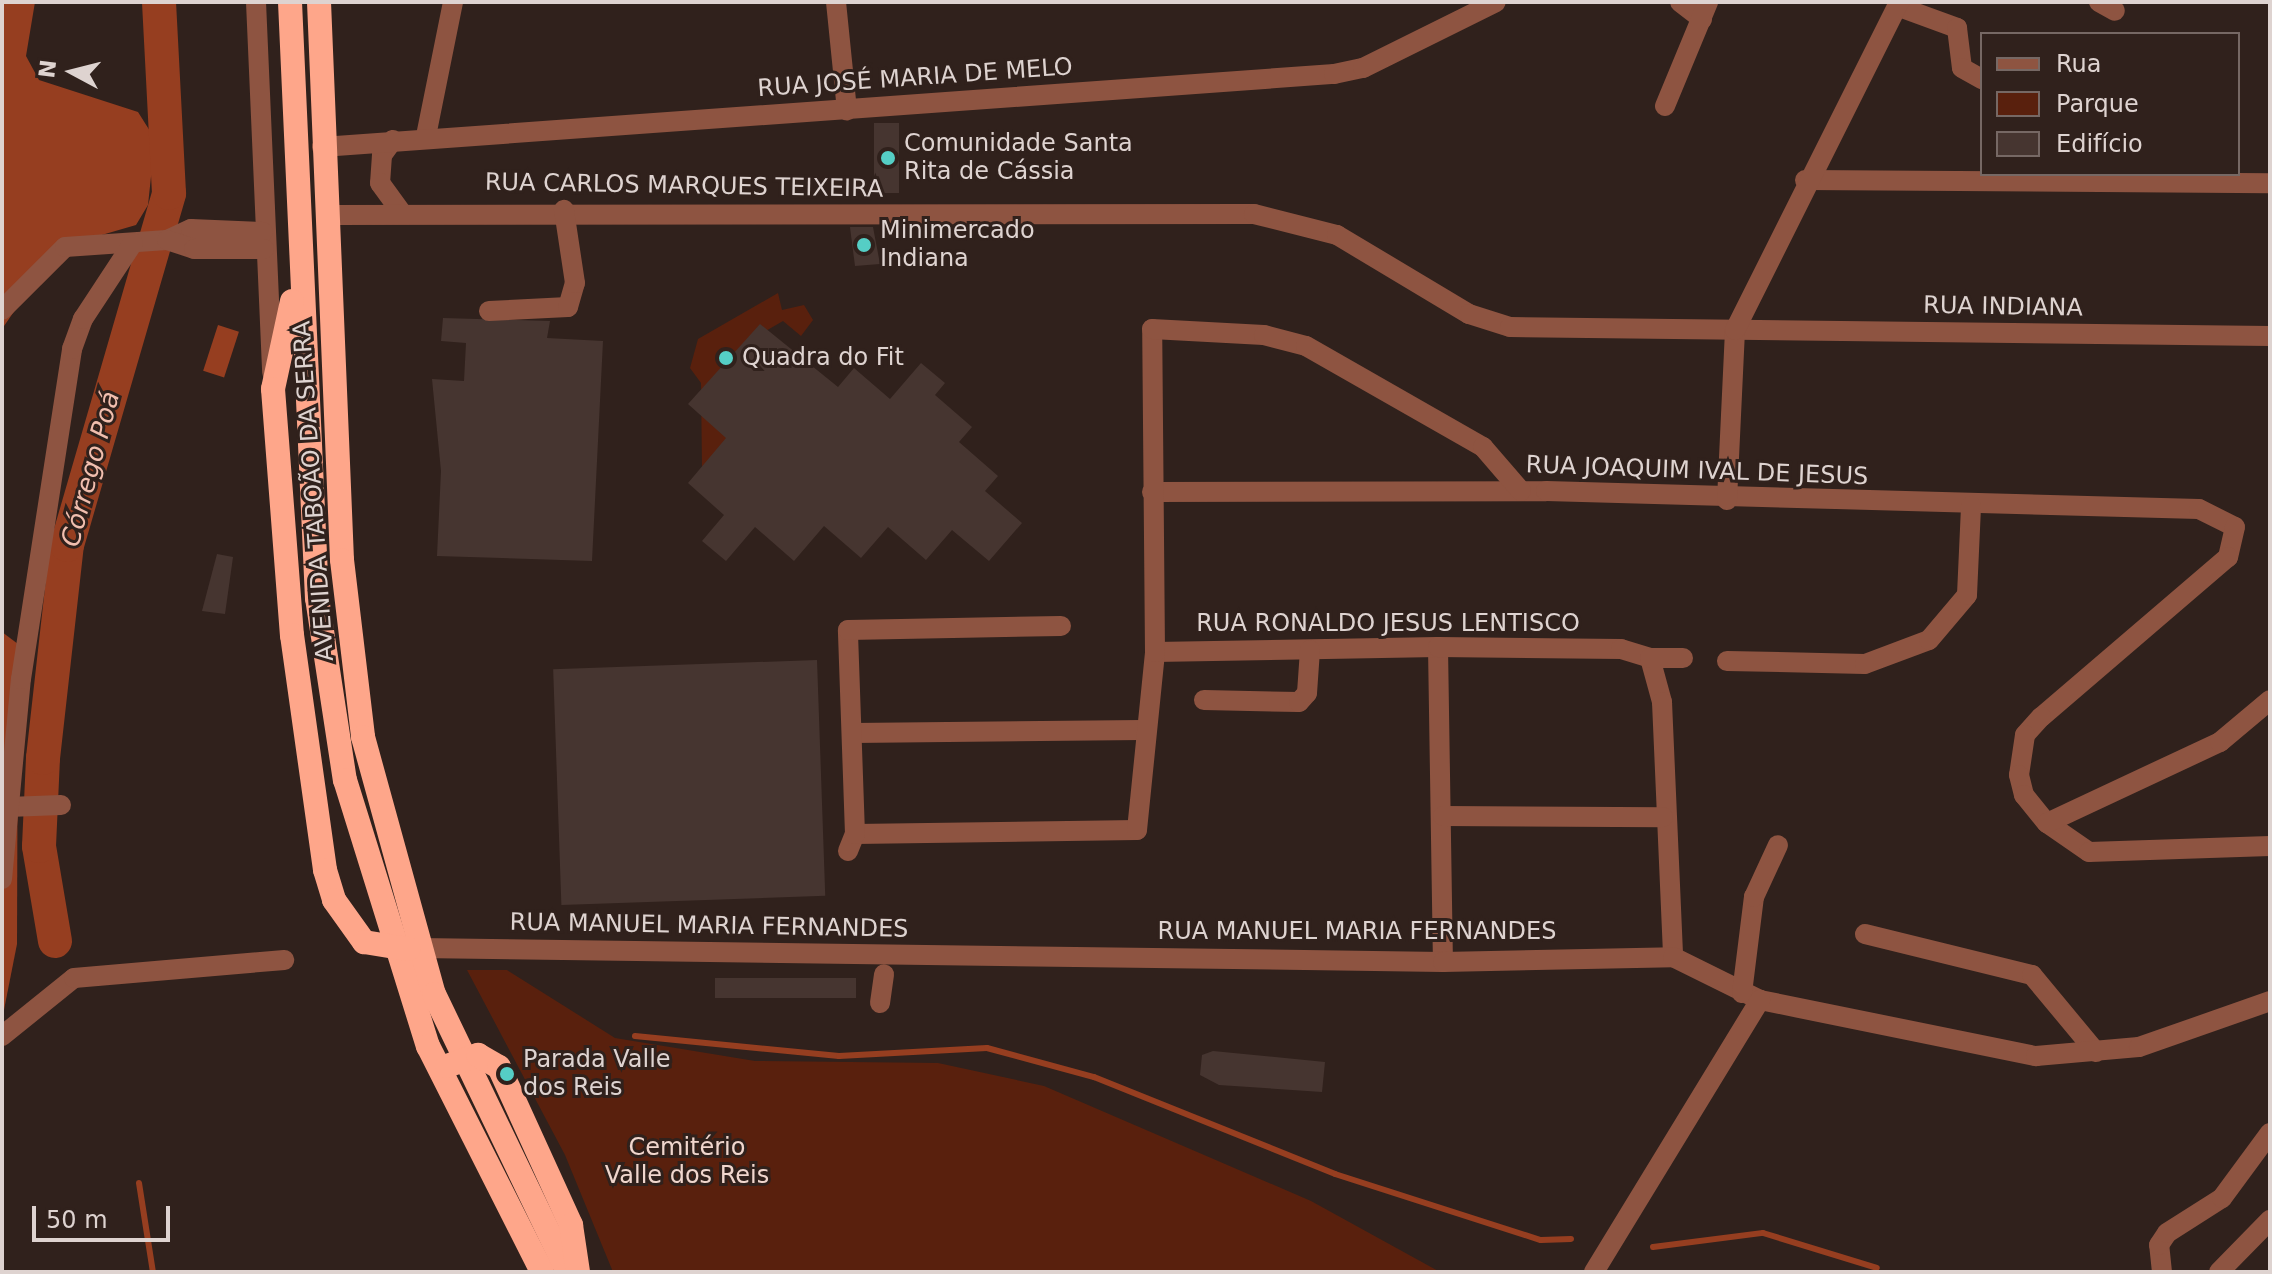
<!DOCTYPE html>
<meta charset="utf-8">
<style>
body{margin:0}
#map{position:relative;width:2272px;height:1274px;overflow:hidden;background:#30211c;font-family:"DejaVu Sans",sans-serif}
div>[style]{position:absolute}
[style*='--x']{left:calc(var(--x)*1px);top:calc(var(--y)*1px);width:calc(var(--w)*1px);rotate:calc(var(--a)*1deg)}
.green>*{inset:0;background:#59200d}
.forest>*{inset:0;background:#963e20;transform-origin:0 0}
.stream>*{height:6px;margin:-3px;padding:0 3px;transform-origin:3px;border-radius:3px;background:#963e20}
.river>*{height:34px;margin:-17px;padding:0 17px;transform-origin:17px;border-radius:17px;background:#963e20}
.building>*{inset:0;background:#463530;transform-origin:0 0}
.minor>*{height:20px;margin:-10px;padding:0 10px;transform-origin:10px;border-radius:10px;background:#8e5441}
.highway>*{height:24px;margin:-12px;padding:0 12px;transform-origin:12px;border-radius:12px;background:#fea68a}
.dots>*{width:22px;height:22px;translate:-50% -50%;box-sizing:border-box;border:4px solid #30211c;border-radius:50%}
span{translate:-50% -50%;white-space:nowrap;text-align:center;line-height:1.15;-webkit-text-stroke:6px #30211c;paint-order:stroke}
.street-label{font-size:24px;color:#ded3d0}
.poi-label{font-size:24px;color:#ded3d0}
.left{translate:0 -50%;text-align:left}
.park-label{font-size:24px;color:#f0d6cd}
.water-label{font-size:26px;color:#f1beae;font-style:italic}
.frame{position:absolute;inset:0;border:4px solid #ded3d0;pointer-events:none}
.legend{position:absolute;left:1980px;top:32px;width:260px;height:144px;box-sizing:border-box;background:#30211c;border:2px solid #766864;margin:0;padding:10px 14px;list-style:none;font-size:24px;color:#ded3d0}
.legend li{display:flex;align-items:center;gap:16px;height:40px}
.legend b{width:40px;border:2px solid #766864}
.north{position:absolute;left:32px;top:32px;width:80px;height:80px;-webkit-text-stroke:6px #30211c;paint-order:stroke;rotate:277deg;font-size:22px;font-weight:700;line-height:32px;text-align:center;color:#ded3d0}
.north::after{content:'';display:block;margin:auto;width:28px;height:36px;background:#ded3d0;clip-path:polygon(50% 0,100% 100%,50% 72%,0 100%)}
.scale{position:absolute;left:32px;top:1206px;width:138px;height:36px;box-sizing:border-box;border:4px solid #ded3d0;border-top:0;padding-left:10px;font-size:24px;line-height:28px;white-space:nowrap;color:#ded3d0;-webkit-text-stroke:6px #30211c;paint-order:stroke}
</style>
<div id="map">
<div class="green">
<i style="clip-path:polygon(778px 293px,782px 310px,804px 305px,813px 320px,801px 336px,783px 321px,764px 332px,741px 436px,702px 470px,701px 383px,690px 368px,698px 339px)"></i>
<i style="clip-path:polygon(467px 970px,507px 970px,615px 1038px,755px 1061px,938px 1063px,1044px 1086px,1311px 1201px,1440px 1272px,613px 1272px,565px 1155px)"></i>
</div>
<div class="forest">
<i style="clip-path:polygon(2px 2px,35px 2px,26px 56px,39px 80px,138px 112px,155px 139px,148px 205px,136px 225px,81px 241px,26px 294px,2px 329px)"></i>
<i style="left:218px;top:325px;width:22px;height:48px;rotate:18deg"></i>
<i style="clip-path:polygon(2px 632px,18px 644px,17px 944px,2px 1020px)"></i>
</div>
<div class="stream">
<i style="--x:635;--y:1036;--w:205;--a:5.6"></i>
<i style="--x:839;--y:1056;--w:148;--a:-3.1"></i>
<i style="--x:987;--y:1048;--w:111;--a:15.2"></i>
<i style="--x:1094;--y:1077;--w:260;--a:21.9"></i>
<i style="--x:1335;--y:1174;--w:216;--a:17.8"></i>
<i style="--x:1541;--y:1240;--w:30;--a:-2"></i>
<i style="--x:139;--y:1183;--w:90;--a:81.1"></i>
<i style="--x:1653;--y:1247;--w:111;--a:-7.3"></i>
<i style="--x:1763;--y:1233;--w:119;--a:17.1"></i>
</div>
<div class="river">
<i style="--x:55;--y:941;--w:96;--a:-99.6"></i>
<i style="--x:39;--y:846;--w:88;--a:-87.4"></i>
<i style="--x:43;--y:758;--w:214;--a:-83.6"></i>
<i style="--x:67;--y:545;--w:366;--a:-73.8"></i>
<i style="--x:169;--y:193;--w:191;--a:-93"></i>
</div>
<div class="building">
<i style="left:874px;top:123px;width:25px;height:70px"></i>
<i style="clip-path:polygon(850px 227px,873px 227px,880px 264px,855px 266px)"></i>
<i style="clip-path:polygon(443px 318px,550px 321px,547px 338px,603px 341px,592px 561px,437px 556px,441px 471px,432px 379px,464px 381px,466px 343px,441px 341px)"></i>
<i style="clip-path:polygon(760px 324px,838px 387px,854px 368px,890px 399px,921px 363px,945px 383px,935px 395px,972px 427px,959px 442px,998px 476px,985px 491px,1022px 523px,989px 561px,952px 530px,926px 560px,888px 527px,861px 558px,824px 526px,794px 561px,755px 527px,726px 561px,702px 541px,724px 515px,688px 483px,726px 438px,688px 404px)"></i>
<i style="clip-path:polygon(217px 554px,233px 557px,225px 614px,202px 611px)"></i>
<i style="left:817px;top:660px;width:236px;height:264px;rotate:88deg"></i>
<i style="left:715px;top:978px;width:141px;height:20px"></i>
<i style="clip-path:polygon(1213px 1051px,1325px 1062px,1322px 1092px,1219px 1085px,1200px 1075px,1202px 1055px)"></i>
</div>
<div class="minor">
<i style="--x:256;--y:2;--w:371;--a:87.5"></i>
<i style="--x:836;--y:2;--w:109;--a:84.2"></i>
<i style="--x:1680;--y:2;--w:28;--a:38"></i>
<i style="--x:2099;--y:2;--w:18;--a:29"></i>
<i style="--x:1897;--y:6;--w:64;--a:20.1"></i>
<i style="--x:1957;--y:28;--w:40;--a:82.9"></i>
<i style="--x:1962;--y:68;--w:23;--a:29"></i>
<i style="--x:1665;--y:106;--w:113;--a:-67.5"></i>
<i style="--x:426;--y:136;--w:137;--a:-78.6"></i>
<i style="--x:393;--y:140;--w:19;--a:126"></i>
<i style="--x:382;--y:155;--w:28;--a:94"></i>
<i style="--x:380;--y:183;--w:37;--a:54"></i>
<i style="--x:322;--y:147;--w:1015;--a:-4.13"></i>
<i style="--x:1334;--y:74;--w:30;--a:-12"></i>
<i style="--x:1363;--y:68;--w:148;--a:-26.4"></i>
<i style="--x:1805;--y:180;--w:465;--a:0.4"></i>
<i style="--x:326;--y:215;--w:928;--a:-0.06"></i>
<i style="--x:1254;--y:214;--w:86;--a:14.2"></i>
<i style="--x:1337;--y:235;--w:154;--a:30.9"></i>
<i style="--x:1469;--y:314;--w:43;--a:17.6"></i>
<i style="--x:1510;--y:327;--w:760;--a:0.68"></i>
<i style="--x:167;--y:240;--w:26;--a:-25"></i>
<i style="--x:191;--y:229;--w:72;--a:2.4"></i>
<i style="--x:2;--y:310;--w:89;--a:-45"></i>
<i style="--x:65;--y:247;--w:102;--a:-3.9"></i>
<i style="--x:167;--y:240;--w:28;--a:18"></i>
<i style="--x:194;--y:249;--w:70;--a:0"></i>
<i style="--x:489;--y:311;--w:79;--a:-2.9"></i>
<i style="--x:568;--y:307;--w:25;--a:-74"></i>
<i style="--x:575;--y:283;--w:74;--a:-98.6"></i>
<i style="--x:1152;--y:492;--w:394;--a:-0.1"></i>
<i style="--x:1546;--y:491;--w:653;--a:1.58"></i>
<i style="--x:2199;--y:509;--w:40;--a:26.6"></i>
<i style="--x:2235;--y:527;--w:31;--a:103"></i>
<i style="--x:2228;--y:557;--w:246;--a:139.4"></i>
<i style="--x:2041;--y:717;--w:24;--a:132"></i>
<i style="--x:2025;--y:735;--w:40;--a:98.5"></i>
<i style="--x:2019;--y:775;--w:21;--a:76"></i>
<i style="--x:2024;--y:795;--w:36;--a:51"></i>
<i style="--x:2047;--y:823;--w:51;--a:34.6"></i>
<i style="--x:2089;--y:852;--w:181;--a:-1.9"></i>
<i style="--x:1727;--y:500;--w:170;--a:-87.3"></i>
<i style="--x:1735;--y:330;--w:367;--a:-63.4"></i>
<i style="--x:1438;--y:647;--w:315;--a:89.1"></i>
<i style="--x:1155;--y:652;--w:283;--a:-1"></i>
<i style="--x:1438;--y:647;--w:183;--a:0.6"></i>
<i style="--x:1621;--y:649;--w:30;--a:17"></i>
<i style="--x:1650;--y:658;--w:46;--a:74.7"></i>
<i style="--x:1662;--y:702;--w:255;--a:87.5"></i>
<i style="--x:1650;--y:658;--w:33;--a:0"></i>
<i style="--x:1727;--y:661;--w:138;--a:1.2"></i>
<i style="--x:1865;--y:664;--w:68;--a:-20.6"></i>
<i style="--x:1929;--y:640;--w:59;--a:-49.8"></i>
<i style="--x:1967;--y:595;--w:89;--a:-87.4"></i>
<i style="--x:1204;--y:700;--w:95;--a:1.2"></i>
<i style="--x:1299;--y:702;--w:12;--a:-48"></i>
<i style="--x:1307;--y:693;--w:43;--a:-86"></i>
<i style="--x:853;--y:733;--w:289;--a:-0.6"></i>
<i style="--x:8;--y:807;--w:53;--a:-2.2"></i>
<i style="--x:1443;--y:816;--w:220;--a:0.3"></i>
<i style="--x:2047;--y:823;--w:191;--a:-25.1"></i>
<i style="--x:2220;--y:742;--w:65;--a:-40"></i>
<i style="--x:855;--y:834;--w:282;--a:-0.8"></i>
<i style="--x:1137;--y:830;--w:179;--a:-84.2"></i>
<i style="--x:1155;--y:652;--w:323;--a:-90.5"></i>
<i style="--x:1152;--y:329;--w:112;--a:3.1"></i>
<i style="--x:1264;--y:335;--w:43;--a:14.7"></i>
<i style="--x:1306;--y:346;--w:204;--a:29.7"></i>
<i style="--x:1483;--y:447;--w:58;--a:49.2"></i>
<i style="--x:848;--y:851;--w:18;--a:-68"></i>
<i style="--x:855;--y:834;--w:204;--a:-92"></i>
<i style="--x:848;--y:630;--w:213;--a:-1.1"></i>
<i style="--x:2;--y:879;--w:201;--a:-84.6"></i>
<i style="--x:21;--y:679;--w:334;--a:-81.2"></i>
<i style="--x:72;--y:349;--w:32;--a:-70"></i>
<i style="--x:83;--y:319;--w:91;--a:-56.7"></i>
<i style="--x:1865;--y:934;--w:172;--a:13.8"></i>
<i style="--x:2032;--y:975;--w:100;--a:50.3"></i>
<i style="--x:419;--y:948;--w:1024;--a:0.78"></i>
<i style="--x:1443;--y:962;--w:230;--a:-1.2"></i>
<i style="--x:1673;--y:957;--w:97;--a:26.3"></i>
<i style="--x:1760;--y:1000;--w:282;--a:11.5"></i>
<i style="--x:2036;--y:1056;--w:103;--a:-5"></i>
<i style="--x:2139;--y:1047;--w:139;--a:-19.3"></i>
<i style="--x:1742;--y:993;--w:97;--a:-82.9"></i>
<i style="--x:1754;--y:897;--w:57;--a:-65.2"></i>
<i style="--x:880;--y:1003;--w:29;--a:-82"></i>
<i style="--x:2;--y:1036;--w:92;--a:-38.9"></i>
<i style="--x:74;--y:978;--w:211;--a:-4.9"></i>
<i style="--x:1594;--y:1272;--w:319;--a:-58.6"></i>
<i style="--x:2162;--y:1272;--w:27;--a:-96"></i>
<i style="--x:2159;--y:1245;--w:14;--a:-56"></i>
<i style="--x:2167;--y:1233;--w:65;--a:-32.5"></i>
<i style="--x:2222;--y:1198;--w:81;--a:-53.6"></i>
<i style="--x:2219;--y:1272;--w:73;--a:-45.6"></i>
</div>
<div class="highway">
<i style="--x:290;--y:2;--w:597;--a:87.41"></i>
<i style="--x:317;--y:598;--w:184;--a:81.3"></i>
<i style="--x:345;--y:780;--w:279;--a:72.7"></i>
<i style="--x:428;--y:1046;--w:253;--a:63.2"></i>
<i style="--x:319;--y:2;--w:558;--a:87.64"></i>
<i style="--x:342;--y:560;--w:178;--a:83.2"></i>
<i style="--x:363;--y:737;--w:267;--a:74.6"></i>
<i style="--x:434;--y:994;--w:309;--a:64.3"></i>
<i style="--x:292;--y:301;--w:90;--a:102.2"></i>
<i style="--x:273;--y:389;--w:247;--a:85.6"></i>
<i style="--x:292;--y:635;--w:237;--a:82"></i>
<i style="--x:325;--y:870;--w:31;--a:73"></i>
<i style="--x:334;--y:900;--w:52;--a:54.5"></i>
<i style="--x:364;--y:942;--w:45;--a:9"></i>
<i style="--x:447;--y:1066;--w:33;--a:-20"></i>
<i style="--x:478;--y:1055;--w:24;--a:30"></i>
<i style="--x:499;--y:1067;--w:174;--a:65.5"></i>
<i style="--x:571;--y:1225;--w:48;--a:81.5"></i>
</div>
<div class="dots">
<i style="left:888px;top:158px;background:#55cec5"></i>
<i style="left:864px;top:245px;background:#55cec5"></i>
<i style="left:726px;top:358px;background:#55cec5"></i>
<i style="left:507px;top:1074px;background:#55cec5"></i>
</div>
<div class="street-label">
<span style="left:915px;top:78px;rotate:-4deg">RUA JOSÉ MARIA DE MELO</span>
<span style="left:684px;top:186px;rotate:1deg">RUA CARLOS MARQUES TEIXEIRA</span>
<span style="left:2003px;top:307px;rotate:1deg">RUA INDIANA</span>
<span style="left:1697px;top:471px;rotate:2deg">RUA JOAQUIM IVAL DE JESUS</span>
<span style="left:314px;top:491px;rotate:-94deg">AVENIDA TABOÃO DA SERRA</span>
<span style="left:1388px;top:624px">RUA RONALDO JESUS LENTISCO</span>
<span style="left:709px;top:926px;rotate:1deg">RUA MANUEL MARIA FERNANDES</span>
<span style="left:1357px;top:932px">RUA MANUEL MARIA FERNANDES</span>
</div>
<div class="poi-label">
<span class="left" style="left:904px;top:158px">Comunidade Santa<br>Rita de Cássia</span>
<span class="left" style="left:880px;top:245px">Minimercado<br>Indiana</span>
<span class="left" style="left:742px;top:358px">Quadra do Fit</span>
<span class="left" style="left:523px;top:1074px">Parada Valle<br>dos Reis</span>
</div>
<div class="park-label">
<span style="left:687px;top:1162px">Cemitério<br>Valle dos Reis</span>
</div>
<div class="water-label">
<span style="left:91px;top:469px;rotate:-75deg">Córrego Poá</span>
</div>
<div class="frame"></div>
<ul class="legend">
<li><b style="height:10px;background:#8e5441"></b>Rua</li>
<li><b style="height:22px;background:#59200d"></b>Parque</li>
<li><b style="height:22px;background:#463530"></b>Edifício</li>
</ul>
<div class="north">N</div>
<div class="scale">50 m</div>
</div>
